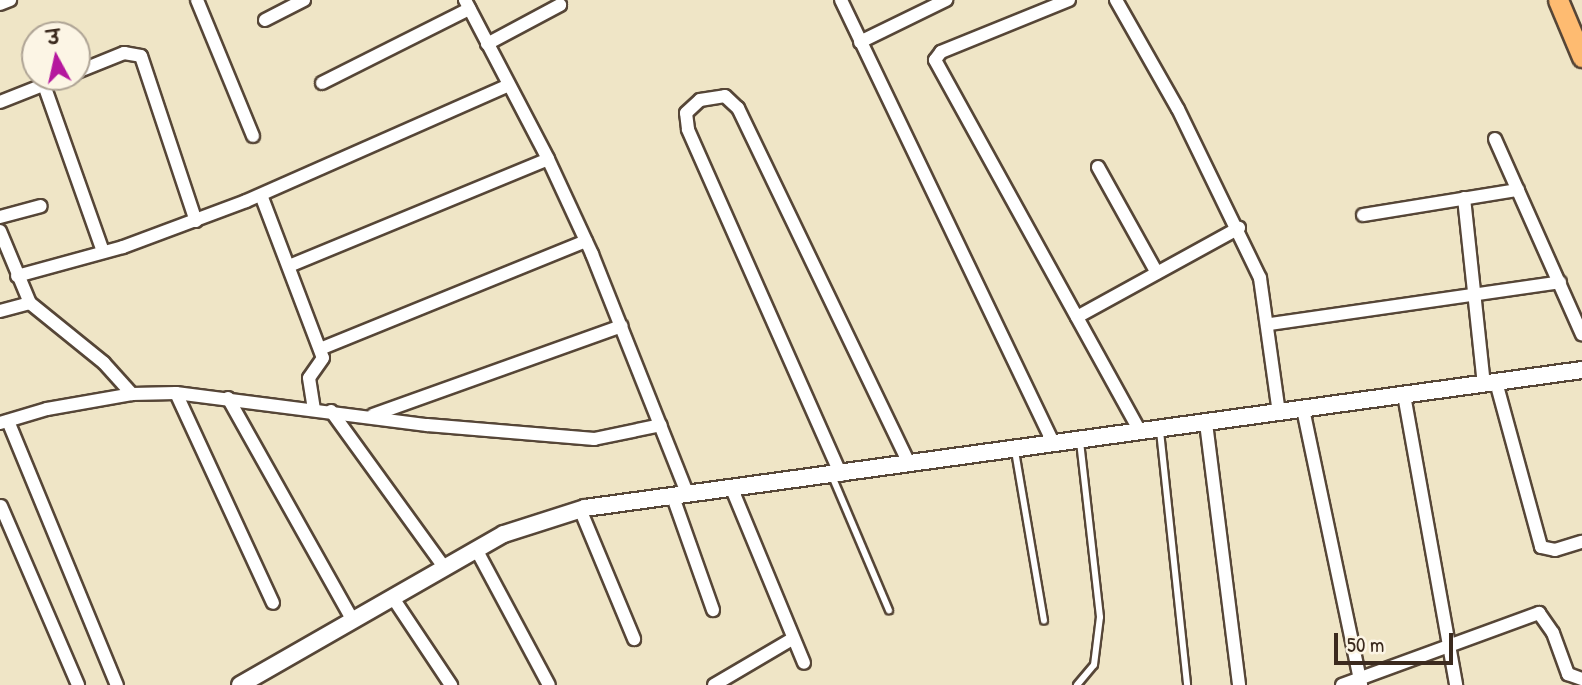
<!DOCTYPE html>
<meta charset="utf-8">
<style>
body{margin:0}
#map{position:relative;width:1582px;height:685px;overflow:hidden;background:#efe5c6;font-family:"Patrick Hand","Playpen Sans Deva",sans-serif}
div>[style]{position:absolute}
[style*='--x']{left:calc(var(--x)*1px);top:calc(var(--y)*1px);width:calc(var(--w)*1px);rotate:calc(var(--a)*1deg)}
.roads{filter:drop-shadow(2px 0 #564637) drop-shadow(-2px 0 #564637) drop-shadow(0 2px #564637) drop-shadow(0 -2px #564637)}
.service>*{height:6px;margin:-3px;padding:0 3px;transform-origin:3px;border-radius:3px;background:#fff}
.minor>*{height:12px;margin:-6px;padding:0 6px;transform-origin:6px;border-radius:6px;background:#fff}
.tertiary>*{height:16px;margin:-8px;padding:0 8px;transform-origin:8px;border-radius:8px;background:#fff}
.primary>*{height:19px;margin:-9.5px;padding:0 9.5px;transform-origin:9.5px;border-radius:9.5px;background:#febb71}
span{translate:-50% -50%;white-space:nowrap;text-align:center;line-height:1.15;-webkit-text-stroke:5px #fcf5e5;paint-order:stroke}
.north{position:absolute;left:21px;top:21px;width:70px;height:70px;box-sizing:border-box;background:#fcf5e5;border:2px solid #afa495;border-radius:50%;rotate:352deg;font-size:19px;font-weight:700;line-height:28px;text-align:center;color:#3b2a1e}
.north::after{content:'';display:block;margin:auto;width:24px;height:32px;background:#b5179e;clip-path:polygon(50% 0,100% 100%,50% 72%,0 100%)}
.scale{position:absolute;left:1334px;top:633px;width:119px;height:32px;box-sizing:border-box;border:4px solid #3b2a1e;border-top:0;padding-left:9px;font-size:21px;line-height:24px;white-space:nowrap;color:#3b2a1e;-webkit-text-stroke:5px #fcf5e5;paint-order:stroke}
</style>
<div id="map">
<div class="roads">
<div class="service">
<i style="--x:1160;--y:431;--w:255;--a:83.9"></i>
<i style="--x:1015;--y:451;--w:172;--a:80.3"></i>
<i style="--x:832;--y:476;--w:146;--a:67"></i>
<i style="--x:1077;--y:685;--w:26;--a:-50"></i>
<i style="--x:1094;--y:665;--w:48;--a:-82.9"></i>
<i style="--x:1100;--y:617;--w:176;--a:-96.5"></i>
</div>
<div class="minor">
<i style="--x:197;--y:0;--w:147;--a:67.6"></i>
<i style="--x:465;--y:0;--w:179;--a:62.4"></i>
<i style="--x:548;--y:159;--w:105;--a:65.1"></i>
<i style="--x:592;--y:254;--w:259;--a:68.3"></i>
<i style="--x:841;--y:0;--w:492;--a:64.4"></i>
<i style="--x:1069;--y:0;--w:138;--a:157.9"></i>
<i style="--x:941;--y:52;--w:10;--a:127"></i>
<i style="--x:935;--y:60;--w:425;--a:61.1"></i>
<i style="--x:1116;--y:0;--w:125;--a:60.4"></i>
<i style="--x:1178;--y:109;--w:188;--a:64.1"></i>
<i style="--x:1260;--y:278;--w:136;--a:82"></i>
<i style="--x:0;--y:4;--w:11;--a:-22"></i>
<i style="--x:265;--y:20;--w:44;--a:-27.1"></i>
<i style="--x:860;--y:42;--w:96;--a:-26"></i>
<i style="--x:487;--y:44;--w:83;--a:-28.1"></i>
<i style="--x:77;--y:72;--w:51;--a:-22"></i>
<i style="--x:124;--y:53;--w:17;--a:10"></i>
<i style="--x:141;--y:56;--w:174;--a:71.6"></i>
<i style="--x:322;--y:83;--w:165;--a:-26.7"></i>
<i style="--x:44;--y:85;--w:177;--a:70.5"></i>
<i style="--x:0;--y:102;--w:68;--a:-21.6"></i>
<i style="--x:1495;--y:139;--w:214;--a:66"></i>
<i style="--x:1098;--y:167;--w:121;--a:60.9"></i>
<i style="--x:261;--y:195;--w:174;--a:69.2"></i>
<i style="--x:323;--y:358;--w:24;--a:125"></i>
<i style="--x:309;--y:378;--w:30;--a:81"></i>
<i style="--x:1464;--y:198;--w:187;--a:83.9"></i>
<i style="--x:1363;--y:215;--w:157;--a:-9.2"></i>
<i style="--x:0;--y:217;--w:42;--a:-15"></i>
<i style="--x:0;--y:231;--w:78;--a:67.4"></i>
<i style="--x:30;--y:303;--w:95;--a:39"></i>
<i style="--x:104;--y:363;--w:42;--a:47.9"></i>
<i style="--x:289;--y:266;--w:280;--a:-22.4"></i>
<i style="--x:17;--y:276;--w:110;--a:-15.3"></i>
<i style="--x:123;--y:247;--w:131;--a:-20.5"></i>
<i style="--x:246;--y:201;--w:287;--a:-23.8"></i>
<i style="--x:0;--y:311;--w:31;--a:-15"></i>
<i style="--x:1077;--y:317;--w:185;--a:-28.8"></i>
<i style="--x:1270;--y:324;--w:293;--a:-8.2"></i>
<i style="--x:320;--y:349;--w:287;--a:-22.1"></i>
<i style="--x:1496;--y:382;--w:171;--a:74.7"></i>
<i style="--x:1541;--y:547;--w:14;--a:12"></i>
<i style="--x:1555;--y:550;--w:28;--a:-17"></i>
<i style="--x:176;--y:393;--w:231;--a:65.2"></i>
<i style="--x:1404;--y:395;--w:295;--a:79.8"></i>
<i style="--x:228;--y:398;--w:256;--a:60.7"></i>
<i style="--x:1303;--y:409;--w:282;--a:78.1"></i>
<i style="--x:331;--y:411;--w:193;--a:54.1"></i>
<i style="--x:373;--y:415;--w:264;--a:-19.7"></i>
<i style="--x:8;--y:421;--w:286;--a:67.6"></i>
<i style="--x:0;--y:423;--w:49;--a:-16.6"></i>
<i style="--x:47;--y:409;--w:86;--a:-10"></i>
<i style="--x:132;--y:394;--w:44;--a:-1.3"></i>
<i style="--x:176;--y:393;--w:253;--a:7.3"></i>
<i style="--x:427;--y:425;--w:168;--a:4.8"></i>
<i style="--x:594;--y:439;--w:68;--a:-11.8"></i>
<i style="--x:1206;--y:423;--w:264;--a:82.8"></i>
<i style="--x:841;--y:475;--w:378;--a:-113.9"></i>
<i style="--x:688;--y:129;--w:16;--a:-97"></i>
<i style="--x:686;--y:113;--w:19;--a:-43"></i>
<i style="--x:700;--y:100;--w:25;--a:-9"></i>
<i style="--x:725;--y:96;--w:18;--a:43"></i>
<i style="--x:738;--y:108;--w:396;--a:64.3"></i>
<i style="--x:732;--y:489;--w:188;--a:67.5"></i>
<i style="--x:673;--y:497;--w:120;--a:70.5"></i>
<i style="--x:1;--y:506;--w:195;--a:66.7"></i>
<i style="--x:580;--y:509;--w:141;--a:67.4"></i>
<i style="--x:476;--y:549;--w:154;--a:61.8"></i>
<i style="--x:393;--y:598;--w:105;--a:56.3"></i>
<i style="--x:714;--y:685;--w:91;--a:-30.5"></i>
<i style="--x:1342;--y:685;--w:210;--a:-20.1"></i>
<i style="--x:1539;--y:613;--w:24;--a:55"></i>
<i style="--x:1553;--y:633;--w:44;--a:69.9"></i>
<i style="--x:1568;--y:674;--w:15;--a:20"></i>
</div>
<div class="tertiary">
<i style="--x:240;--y:685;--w:304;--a:-29.8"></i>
<i style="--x:504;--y:534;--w:85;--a:-17.8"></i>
<i style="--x:585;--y:508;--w:1007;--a:-7.88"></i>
</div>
<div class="primary">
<i style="--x:1558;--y:0;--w:62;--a:67.2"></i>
</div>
</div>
<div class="north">उ</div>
<div class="scale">50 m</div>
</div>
